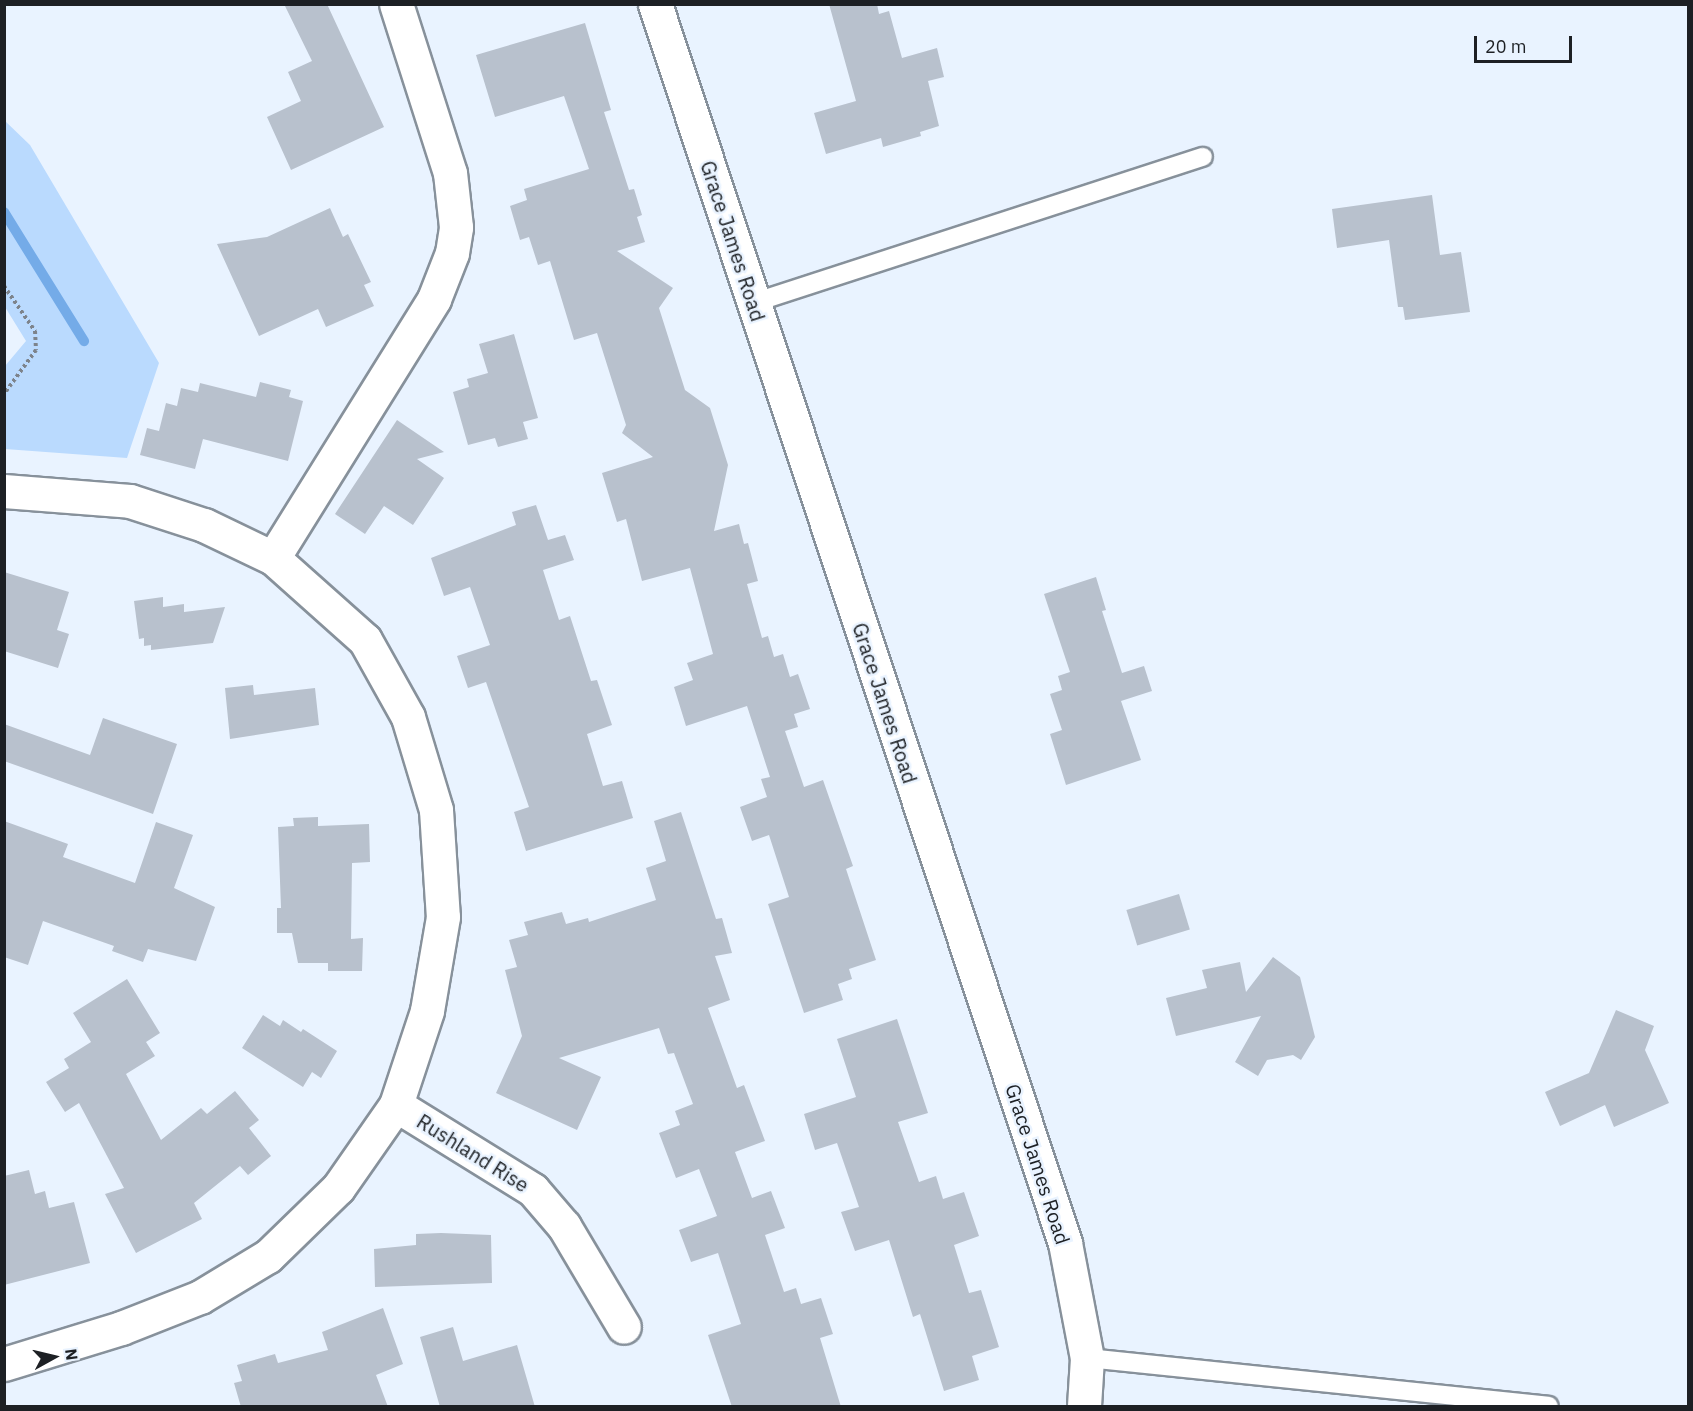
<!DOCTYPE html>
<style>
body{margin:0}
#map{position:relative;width:1693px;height:1411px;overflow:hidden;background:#e9f3ff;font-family:"IBM Plex Sans",sans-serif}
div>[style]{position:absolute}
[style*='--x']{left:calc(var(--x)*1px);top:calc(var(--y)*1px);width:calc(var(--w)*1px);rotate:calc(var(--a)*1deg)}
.green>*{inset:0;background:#badafe}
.stream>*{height:10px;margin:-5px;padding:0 5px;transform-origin:5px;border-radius:5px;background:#74abe8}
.building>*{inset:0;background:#b8c1cd;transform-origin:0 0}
.path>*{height:4px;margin-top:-2px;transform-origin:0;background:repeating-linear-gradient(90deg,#7d838b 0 3px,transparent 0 6px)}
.roads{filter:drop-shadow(2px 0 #87919b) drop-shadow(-2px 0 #87919b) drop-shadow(0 2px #87919b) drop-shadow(0 -2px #87919b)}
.lane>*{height:18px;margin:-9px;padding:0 9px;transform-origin:9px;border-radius:9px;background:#fff}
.street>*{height:33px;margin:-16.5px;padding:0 16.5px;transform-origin:16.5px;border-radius:16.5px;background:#fff}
span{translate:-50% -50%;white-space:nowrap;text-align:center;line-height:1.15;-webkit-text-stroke:5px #e9f3ff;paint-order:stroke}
.street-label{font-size:20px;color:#1d2024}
.frame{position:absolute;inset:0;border:6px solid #1d2024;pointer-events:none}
.north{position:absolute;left:24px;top:1327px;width:60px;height:60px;-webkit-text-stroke:4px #e9f3ff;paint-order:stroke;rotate:82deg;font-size:16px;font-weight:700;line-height:24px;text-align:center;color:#1d2024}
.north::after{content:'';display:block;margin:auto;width:21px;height:27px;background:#1d2024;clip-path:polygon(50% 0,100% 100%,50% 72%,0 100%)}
.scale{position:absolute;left:1474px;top:36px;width:98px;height:27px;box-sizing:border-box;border:3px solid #1d2024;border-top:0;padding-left:8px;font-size:18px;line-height:21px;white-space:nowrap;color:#1d2024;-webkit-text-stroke:4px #e9f3ff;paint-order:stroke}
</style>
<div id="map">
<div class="green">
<i style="clip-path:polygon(4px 120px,30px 145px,159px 363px,127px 458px,5px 449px,5px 366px,26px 341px,5px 307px)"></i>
</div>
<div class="stream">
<i style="--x:4;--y:212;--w:152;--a:58.2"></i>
</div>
<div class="building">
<i style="clip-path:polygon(284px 4px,327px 4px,384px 127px,291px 170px,267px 117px,301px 101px,288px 72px,312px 61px)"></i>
<i style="clip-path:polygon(829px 4px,877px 4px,879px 14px,889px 11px,902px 58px,937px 48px,944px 77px,928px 81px,939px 126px,920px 132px,921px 136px,883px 147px,881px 138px,826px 154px,814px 113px,856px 101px)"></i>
<i style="clip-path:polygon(585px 23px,611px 110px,604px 112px,629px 190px,634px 189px,642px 215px,637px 217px,645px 242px,617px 251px,673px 288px,659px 308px,685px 390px,710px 408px,728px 465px,714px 531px,739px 524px,744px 544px,748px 543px,758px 581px,747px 584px,762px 638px,768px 636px,774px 657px,783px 654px,790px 677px,798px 674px,810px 709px,794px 714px,798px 727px,785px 731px,804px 787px,823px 780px,853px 866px,846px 869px,876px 960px,849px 969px,852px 979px,838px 984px,843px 1000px,804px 1013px,768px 904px,789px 897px,769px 835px,752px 841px,740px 807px,767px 797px,761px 779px,770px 777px,747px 706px,686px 726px,674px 687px,693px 680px,687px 663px,713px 654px,690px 568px,642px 581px,626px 519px,617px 522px,602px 473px,653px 457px,622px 433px,626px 425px,597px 333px,574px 340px,550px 261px,538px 265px,529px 237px,520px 240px,510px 206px,527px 200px,524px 189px,589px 169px,564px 96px,495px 117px,476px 55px)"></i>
<i style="clip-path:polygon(1432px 195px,1440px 255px,1461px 252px,1470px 312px,1405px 320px,1403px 307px,1398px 307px,1389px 240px,1337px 248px,1332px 209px)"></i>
<i style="clip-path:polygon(330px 208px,343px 237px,348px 234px,371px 282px,364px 285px,374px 306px,326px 327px,318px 309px,259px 336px,217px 244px,267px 237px)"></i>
<i style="clip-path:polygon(514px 334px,538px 418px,523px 422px,528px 439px,498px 447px,495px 438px,468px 445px,453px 392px,469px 387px,467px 379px,488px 373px,479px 344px)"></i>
<i style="clip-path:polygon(260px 382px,291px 390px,289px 397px,303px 401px,288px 461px,203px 439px,195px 469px,140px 455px,147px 428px,159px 431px,166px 403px,177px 406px,181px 388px,198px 392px,200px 383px,256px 397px)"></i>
<i style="clip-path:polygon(397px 420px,444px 452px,417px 459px,444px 478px,413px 525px,384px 506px,365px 534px,335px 514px)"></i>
<i style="clip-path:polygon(536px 505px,548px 540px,565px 535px,574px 560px,543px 570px,559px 620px,570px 616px,591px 681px,597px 680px,612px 725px,587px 734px,603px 786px,622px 781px,633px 818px,526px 851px,514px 812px,529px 807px,486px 682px,468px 688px,457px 656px,490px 645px,470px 587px,444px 596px,431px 558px,516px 525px,512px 512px)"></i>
<i style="clip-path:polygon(4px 572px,69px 592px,57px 630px,69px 634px,58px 668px,4px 651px)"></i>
<i style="clip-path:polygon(1096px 577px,1106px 610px,1102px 611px,1122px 673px,1144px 666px,1152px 691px,1121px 701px,1141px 760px,1066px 785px,1050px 734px,1062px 730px,1050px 694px,1062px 690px,1058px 676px,1070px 672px,1044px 594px)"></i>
<i style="clip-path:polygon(163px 597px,163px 607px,184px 604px,184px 612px,225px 607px,213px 643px,151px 650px,151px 645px,144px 646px,144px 638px,139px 639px,134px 601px)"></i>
<i style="clip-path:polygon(253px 685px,254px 695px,315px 688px,319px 725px,230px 739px,225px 688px)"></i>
<i style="clip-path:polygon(103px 718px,177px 744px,153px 814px,4px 761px,4px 724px,90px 755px)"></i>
<i style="clip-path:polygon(681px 812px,716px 919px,722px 918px,732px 953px,715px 956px,730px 1000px,708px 1008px,737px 1088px,744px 1085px,765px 1141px,735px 1152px,752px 1198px,771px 1191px,785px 1228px,765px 1235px,784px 1292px,796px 1288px,801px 1304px,821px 1298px,833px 1334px,820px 1338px,841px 1407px,732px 1407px,708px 1335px,741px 1324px,718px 1253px,691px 1262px,679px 1230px,717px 1216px,699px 1169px,676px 1178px,659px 1133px,680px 1125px,675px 1111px,693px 1104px,674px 1053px,668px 1054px,659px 1028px,559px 1058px,601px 1077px,577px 1130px,496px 1093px,522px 1036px,505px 970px,517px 967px,509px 940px,528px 935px,524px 922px,562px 912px,566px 924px,588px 918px,589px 922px,656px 900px,646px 868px,666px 861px,654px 821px)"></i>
<i style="clip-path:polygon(318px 817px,318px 826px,369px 824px,370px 862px,352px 863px,351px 939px,363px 938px,362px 971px,328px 971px,328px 963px,298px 963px,292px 933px,277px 933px,277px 908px,281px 908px,278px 827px,294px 826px,293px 818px)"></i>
<i style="clip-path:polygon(4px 821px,68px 844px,63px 857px,135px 883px,156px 822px,193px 835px,174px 888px,215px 907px,196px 961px,148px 949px,143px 962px,112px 951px,114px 946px,43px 921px,28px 965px,4px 957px)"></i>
<i style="left:1179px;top:894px;width:37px;height:55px;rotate:73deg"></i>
<i style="clip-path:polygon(1273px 957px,1300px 977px,1315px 1037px,1301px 1060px,1293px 1055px,1267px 1060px,1258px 1076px,1235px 1062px,1261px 1016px,1176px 1036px,1166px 998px,1207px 988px,1202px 970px,1240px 962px,1246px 992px)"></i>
<i style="clip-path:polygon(127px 979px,160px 1033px,146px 1042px,155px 1056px,126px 1074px,161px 1140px,201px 1108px,207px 1114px,235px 1091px,259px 1120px,249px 1128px,271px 1156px,248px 1175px,240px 1166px,194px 1203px,202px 1219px,136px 1253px,105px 1194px,124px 1188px,79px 1103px,65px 1112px,46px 1082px,69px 1068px,64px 1059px,91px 1042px,73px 1013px)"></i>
<i style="clip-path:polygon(1616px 1010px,1654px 1026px,1645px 1050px,1669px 1103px,1614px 1127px,1605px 1105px,1560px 1126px,1545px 1092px,1589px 1073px)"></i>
<i style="clip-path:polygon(263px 1015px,280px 1026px,283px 1020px,301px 1032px,303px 1029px,337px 1051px,321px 1078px,312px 1072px,303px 1087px,242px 1048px)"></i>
<i style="clip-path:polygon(897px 1019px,928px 1113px,898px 1122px,919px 1182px,936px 1176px,943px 1199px,964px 1192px,979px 1236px,954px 1245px,969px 1293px,981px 1290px,999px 1347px,972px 1356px,979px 1380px,944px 1391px,920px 1314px,913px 1317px,889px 1240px,855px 1251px,841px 1212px,859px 1207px,837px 1143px,815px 1150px,804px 1114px,856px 1097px,837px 1039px)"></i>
<i style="clip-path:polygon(29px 1170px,35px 1194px,45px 1191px,49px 1208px,74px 1202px,90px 1263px,4px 1285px,4px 1176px)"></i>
<i style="clip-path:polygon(441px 1233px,491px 1235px,492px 1283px,375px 1287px,374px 1249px,416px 1245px,416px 1234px)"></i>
<i style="clip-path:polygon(383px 1308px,403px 1364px,376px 1375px,388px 1407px,241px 1407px,234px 1383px,242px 1381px,237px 1365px,275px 1354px,278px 1363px,328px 1350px,322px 1332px)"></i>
<i style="clip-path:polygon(453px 1327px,463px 1361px,517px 1345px,535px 1407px,440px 1407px,420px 1337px)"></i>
</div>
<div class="path">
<i style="--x:4;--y:286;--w:55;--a:55.4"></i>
<i style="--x:35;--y:331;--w:19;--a:87"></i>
<i style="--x:36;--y:350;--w:54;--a:126"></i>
</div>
<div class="roads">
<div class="lane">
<i style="--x:753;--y:303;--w:473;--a:-18"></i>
<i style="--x:1087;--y:1358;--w:464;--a:5.9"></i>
</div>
<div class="street">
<i style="--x:655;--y:4;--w:1305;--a:71.69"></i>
<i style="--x:1065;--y:1243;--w:117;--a:79.2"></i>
<i style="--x:1087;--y:1358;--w:48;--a:93.6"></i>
<i style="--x:4;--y:491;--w:126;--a:4.5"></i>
<i style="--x:130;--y:501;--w:78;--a:18"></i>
<i style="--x:204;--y:525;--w:76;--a:25.6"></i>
<i style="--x:273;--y:558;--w:123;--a:41.7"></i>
<i style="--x:365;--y:640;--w:88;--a:60.8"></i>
<i style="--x:408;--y:717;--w:97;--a:73.2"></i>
<i style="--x:436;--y:810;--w:107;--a:86.3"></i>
<i style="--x:443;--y:917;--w:95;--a:99.7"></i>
<i style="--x:427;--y:1011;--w:99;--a:108.3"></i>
<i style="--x:396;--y:1105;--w:101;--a:124.9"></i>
<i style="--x:338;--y:1188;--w:98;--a:135.8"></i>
<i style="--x:268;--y:1256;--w:79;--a:148.9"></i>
<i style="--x:200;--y:1297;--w:85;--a:158.6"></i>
<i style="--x:121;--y:1328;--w:122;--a:162.9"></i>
<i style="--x:273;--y:558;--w:305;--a:-58.1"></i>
<i style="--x:434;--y:299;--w:49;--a:-68.6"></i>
<i style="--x:452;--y:253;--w:26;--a:-81"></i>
<i style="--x:456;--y:227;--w:54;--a:-96.3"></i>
<i style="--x:450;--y:173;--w:177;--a:-107.7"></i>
<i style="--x:396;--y:1105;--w:161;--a:31.8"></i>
<i style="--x:533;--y:1190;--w:48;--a:49.3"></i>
<i style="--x:564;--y:1226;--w:117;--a:59.3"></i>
</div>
</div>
<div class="street-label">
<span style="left:733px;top:241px;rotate:72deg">Grace James Road</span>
<span style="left:885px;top:703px;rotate:72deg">Grace James Road</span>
<span style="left:473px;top:1153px;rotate:32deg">Rushland Rise</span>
<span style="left:1038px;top:1164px;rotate:72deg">Grace James Road</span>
</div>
<div class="frame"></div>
<div class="north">N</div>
<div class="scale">20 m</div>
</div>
